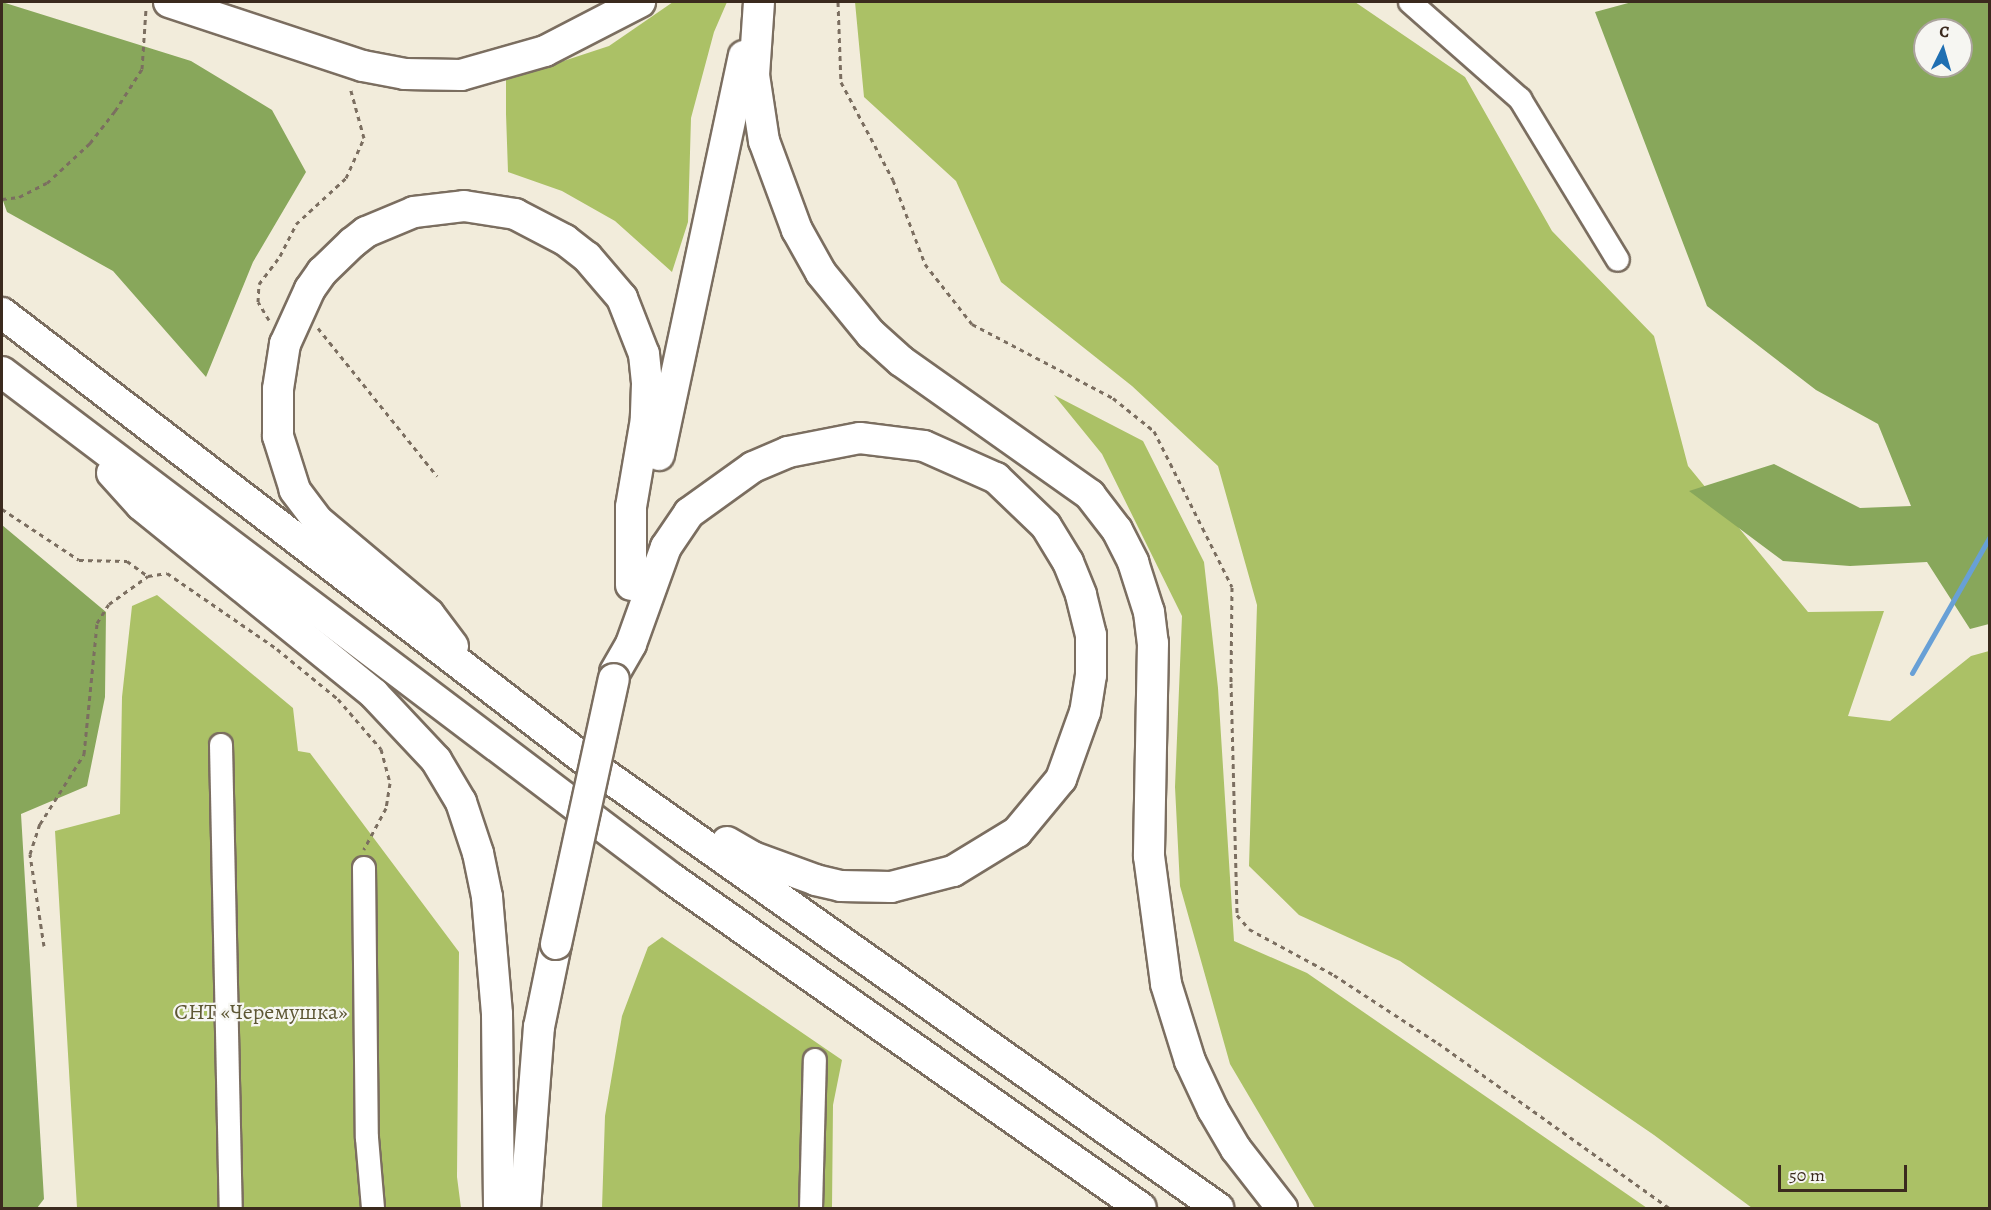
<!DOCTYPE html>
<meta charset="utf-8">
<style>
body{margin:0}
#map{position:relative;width:1991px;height:1210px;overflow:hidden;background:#f2ecdb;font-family:Alegreya,serif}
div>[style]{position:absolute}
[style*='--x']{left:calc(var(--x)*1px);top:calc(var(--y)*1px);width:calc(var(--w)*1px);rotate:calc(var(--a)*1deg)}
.green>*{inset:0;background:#abc166}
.forest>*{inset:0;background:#88a75b}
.stream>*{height:5px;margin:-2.5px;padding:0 2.5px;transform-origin:2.5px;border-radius:2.5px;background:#68a0d6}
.path>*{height:3px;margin-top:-1.5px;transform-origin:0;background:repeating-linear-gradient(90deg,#7b6e60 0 4.5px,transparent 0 9px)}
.roads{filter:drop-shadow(2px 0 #7b6e60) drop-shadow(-2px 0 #7b6e60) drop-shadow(0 2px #7b6e60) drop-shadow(0 -2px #7b6e60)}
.minor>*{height:22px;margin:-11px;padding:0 11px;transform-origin:11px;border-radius:11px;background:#fff}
.major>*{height:30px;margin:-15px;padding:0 15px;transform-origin:15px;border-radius:15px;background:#fff}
.bridges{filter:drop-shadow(2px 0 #7b6e60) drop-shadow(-2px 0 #7b6e60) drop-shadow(0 2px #7b6e60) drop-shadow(0 -2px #7b6e60)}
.major-bridge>*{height:30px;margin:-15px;padding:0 15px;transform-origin:15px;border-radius:15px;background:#fff}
span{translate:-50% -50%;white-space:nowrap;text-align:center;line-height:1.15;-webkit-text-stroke:4.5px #f6f6f2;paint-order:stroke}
.park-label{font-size:22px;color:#5d5734}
.frame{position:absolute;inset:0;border:3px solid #3b2a1e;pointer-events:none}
.north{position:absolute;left:1913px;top:18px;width:60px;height:60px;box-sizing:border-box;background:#f6f6f2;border:2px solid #aba49d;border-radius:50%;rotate:5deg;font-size:16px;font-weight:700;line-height:24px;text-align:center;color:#3b2a1e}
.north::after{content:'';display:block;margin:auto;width:21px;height:27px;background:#1f6fb2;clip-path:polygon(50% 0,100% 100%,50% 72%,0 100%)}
.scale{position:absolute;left:1778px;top:1165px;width:129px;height:27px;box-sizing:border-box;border:3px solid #3b2a1e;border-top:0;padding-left:8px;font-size:18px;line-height:21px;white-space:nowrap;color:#3b2a1e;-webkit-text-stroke:4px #f6f6f2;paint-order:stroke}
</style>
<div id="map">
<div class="green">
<i style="clip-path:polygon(673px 2px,727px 2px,714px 32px,691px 118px,688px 222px,672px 272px,615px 221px,562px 191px,508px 172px,506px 114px,506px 80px,609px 46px)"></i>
<i style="clip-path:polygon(855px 2px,1355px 2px,1465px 77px,1552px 231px,1654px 336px,1688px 466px,1808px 612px,1884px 611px,1848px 716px,1890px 721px,1971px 656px,1989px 651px,1989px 1208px,1752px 1208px,1654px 1135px,1400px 961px,1299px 915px,1249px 866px,1257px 605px,1218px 466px,1132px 386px,1001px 282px,956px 181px,864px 97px)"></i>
<i style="clip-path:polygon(1054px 395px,1143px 441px,1204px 562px,1218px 688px,1234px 941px,1307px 973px,1647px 1208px,1315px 1208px,1230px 1064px,1180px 886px,1175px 787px,1182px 616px,1102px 454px)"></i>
<i style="clip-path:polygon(157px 595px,293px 708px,298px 751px,310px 753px,459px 952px,457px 1177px,461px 1208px,77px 1208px,55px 831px,120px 814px,122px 697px,132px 606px)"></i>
<i style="clip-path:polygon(662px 937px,842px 1060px,833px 1105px,832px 1208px,602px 1208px,605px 1116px,622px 1016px,648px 947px)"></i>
</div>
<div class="forest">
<i style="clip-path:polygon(2px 2px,191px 61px,272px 110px,306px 172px,253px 262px,206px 377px,113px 271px,7px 212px,2px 198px)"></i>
<i style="clip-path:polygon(evenodd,1632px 2px,1989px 2px,1989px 624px,1970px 629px,1927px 562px,1850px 566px,1783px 561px,1689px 491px,1774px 464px,1860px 508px,1911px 506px,1878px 424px,1816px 390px,1707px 306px,1595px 12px,1632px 2px,1925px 30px,1961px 30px,1961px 66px,1925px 66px,1925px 30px)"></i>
<i style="clip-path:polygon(2px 525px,106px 612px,105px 697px,87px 786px,21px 814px,44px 1199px,37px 1208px,2px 1208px)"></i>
</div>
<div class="stream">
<i style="--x:1912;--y:673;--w:158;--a:-60.3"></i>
</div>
<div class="path">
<i style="--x:838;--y:2;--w:80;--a:87.9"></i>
<i style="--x:841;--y:82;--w:111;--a:62"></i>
<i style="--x:893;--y:180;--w:90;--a:69.1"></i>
<i style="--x:925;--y:264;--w:76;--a:51.9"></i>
<i style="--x:972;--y:324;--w:159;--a:27.7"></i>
<i style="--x:1113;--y:398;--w:53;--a:38.8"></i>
<i style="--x:1154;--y:431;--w:174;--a:63.4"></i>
<i style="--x:1232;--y:587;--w:96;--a:90.6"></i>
<i style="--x:1231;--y:683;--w:232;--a:88.5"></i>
<i style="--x:1237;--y:915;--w:18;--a:49"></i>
<i style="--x:1249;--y:929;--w:97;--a:28.4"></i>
<i style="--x:1334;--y:975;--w:124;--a:33.2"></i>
<i style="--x:1438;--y:1043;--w:284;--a:35.5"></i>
<i style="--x:2;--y:199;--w:17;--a:-7"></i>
<i style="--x:19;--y:197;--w:31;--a:-27"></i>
<i style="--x:47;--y:183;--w:59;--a:-42.9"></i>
<i style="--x:90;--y:143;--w:41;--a:-52"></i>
<i style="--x:115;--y:111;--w:50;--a:-57.3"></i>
<i style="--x:142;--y:69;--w:60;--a:-86.2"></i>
<i style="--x:269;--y:320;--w:21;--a:-121"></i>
<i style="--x:258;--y:302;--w:18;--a:-87"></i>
<i style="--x:259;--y:284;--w:35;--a:-53"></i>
<i style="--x:280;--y:256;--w:36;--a:-63"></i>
<i style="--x:296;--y:224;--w:68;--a:-42.6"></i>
<i style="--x:346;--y:178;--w:44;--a:-65.8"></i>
<i style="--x:364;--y:138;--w:53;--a:-105.4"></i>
<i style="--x:318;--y:328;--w:190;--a:51.2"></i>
<i style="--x:2;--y:509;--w:92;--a:33.5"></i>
<i style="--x:79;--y:560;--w:48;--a:1.2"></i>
<i style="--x:127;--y:561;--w:26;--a:36"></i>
<i style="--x:148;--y:576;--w:19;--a:-9"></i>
<i style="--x:167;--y:573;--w:134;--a:34.6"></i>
<i style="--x:277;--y:649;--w:79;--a:39.3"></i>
<i style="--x:338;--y:699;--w:66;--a:49.3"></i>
<i style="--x:381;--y:749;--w:35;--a:75"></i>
<i style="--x:390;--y:783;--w:25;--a:99"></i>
<i style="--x:386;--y:808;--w:47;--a:118.2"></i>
<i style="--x:44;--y:946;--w:93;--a:-98.7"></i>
<i style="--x:30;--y:854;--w:32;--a:-72"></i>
<i style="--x:40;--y:824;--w:83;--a:-57.8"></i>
<i style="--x:84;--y:754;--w:132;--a:-84.3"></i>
<i style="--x:97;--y:623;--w:22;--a:-58"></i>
<i style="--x:109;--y:604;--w:48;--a:-35.7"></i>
</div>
<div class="roads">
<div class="minor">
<i style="--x:1410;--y:2;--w:147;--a:41.4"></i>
<i style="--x:1520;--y:99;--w:188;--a:58.7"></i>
<i style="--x:221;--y:745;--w:463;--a:88.8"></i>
<i style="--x:364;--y:868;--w:270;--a:89.4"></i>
<i style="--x:367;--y:1138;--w:70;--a:85.1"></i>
<i style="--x:811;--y:1208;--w:148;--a:-88.5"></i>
</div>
<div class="major">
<i style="--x:169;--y:2;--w:204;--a:18.3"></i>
<i style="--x:363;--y:66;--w:43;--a:10.8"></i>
<i style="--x:405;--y:74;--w:56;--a:1"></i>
<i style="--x:461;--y:75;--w:87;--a:-15.9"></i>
<i style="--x:545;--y:51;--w:107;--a:-27.3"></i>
<i style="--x:759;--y:2;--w:73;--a:93.9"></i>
<i style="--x:754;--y:75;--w:67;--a:81.4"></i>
<i style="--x:764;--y:141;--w:95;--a:69.7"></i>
<i style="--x:797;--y:230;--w:49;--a:60.8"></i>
<i style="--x:821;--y:273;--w:79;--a:50.7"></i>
<i style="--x:871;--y:334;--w:40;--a:42"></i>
<i style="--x:901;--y:361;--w:232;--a:35.3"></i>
<i style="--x:1090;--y:495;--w:44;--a:52.4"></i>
<i style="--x:1117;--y:530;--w:36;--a:63"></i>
<i style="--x:1133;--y:562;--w:52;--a:72.3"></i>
<i style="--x:1149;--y:612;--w:31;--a:83"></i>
<i style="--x:1153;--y:643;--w:213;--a:91.1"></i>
<i style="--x:1149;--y:856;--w:129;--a:82.4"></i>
<i style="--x:1166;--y:984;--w:81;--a:72.7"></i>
<i style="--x:1190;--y:1061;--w:54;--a:64.9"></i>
<i style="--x:1213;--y:1110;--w:45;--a:59.5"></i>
<i style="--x:1236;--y:1149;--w:75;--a:52.1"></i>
<i style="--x:2;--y:313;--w:750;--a:37.47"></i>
<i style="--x:597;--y:769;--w:761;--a:35.26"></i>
<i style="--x:2;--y:372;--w:839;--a:37.1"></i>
<i style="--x:671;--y:878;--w:574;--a:35.07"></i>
<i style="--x:659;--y:455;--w:408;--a:-78"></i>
<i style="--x:112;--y:473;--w:43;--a:47.8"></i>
<i style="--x:141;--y:505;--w:300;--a:39"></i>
<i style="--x:374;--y:694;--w:91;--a:46.8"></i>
<i style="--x:436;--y:760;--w:49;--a:59.2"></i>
<i style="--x:461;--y:802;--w:54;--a:71.6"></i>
<i style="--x:478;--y:853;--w:45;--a:78.4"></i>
<i style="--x:487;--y:897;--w:117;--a:85.1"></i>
<i style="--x:497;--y:1014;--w:194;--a:89.4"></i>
<i style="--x:453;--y:646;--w:40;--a:-127"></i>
<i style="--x:429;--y:614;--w:145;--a:-140"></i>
<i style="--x:318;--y:521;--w:39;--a:-127"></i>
<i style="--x:295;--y:490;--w:57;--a:-107.5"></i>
<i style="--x:278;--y:436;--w:47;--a:-90"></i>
<i style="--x:278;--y:389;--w:46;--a:-81.2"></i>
<i style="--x:285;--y:344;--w:60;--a:-65.6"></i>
<i style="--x:310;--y:289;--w:21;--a:-55"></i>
<i style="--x:322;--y:272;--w:42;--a:-44"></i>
<i style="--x:352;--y:243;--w:18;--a:-38"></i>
<i style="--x:366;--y:232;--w:52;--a:-22.6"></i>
<i style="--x:414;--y:212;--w:50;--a:-6.8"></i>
<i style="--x:464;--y:206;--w:52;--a:8.9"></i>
<i style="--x:515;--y:214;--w:56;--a:27.5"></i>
<i style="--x:565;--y:240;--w:28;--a:38"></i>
<i style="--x:587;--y:257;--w:54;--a:49.5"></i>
<i style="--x:622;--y:298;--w:60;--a:68.6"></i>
<i style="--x:644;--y:354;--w:30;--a:84"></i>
<i style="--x:647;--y:384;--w:35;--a:92"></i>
<i style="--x:646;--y:419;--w:89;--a:99.7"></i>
<i style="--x:631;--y:507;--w:78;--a:90"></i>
<i style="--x:615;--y:672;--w:32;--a:-60"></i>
<i style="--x:631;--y:644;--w:103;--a:-70.2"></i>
<i style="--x:666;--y:547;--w:41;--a:-55.9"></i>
<i style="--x:689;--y:513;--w:79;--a:-35.7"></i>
<i style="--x:753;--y:467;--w:38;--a:-23"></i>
<i style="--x:788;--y:452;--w:73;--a:-11"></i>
<i style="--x:860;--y:438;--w:64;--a:7.1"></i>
<i style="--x:924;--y:446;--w:79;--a:24"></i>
<i style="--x:996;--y:478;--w:69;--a:43.8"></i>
<i style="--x:1046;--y:526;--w:42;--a:58.6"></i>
<i style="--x:1068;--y:562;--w:35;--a:68"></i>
<i style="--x:1081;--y:595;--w:41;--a:76"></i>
<i style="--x:1091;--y:635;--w:40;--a:90"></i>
<i style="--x:1091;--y:675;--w:37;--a:99"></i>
<i style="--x:1085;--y:712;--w:71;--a:109.7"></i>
<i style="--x:1061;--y:779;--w:69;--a:129.7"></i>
<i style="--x:1017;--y:832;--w:75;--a:148.6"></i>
<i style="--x:953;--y:871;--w:64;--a:165.5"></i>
<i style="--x:891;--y:887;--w:50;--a:-178.9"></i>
<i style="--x:841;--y:886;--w:26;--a:-167"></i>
<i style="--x:816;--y:880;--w:67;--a:-159.9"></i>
<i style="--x:753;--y:857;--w:30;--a:-150"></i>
<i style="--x:525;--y:1208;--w:182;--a:-85.6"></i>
<i style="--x:539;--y:1027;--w:85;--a:-78.4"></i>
</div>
</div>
<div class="bridges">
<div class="major-bridge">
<i style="--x:556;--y:944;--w:271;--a:-77.7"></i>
</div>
</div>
<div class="park-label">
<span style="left:261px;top:1013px">СНТ «Черемушка»</span>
</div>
<div class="frame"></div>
<div class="north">С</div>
<div class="scale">50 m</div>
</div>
